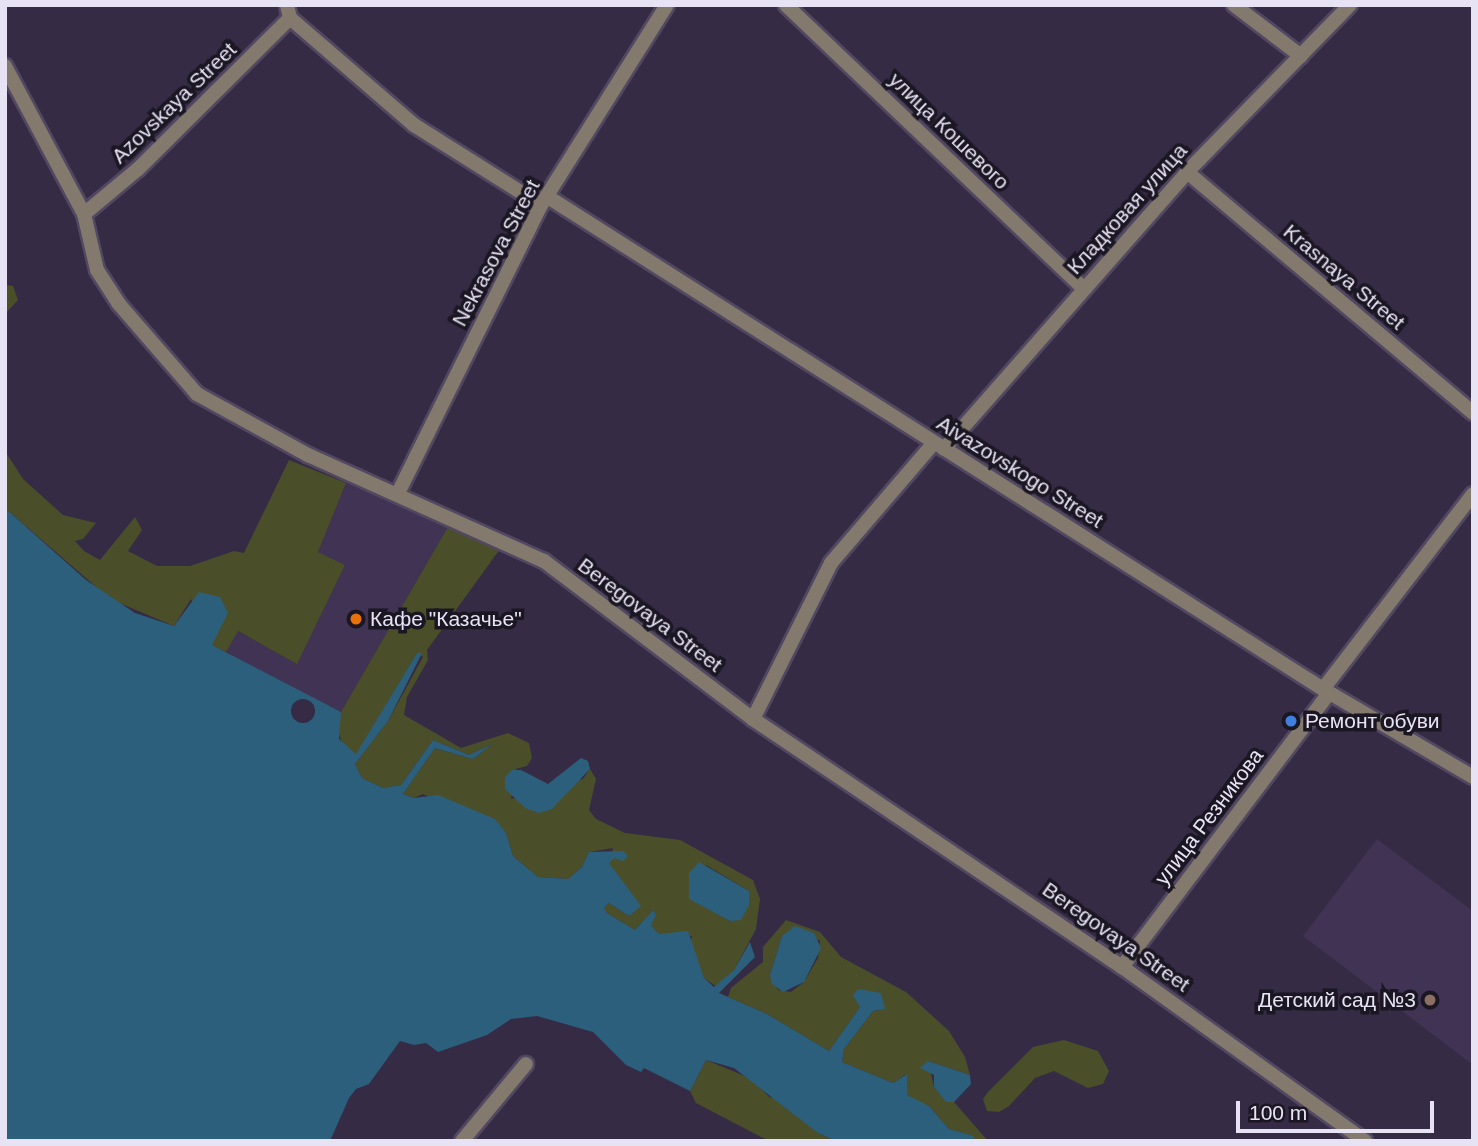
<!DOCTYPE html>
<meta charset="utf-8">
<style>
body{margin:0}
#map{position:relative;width:1478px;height:1146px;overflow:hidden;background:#352b45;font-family:Arial,sans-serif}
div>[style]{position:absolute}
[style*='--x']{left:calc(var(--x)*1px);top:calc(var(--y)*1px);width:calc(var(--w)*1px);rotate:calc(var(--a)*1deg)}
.built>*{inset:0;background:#403354}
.green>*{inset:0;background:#4a4f29}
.water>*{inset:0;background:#2c5f7c}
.pier>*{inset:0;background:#352b45}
.round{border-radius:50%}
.roads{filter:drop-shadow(2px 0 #524861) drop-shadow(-2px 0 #524861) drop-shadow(0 2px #524861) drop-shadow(0 -2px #524861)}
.minor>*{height:14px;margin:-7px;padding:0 7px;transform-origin:7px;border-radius:7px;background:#837a6d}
.dots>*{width:19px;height:19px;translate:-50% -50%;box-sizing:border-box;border:4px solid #1a1622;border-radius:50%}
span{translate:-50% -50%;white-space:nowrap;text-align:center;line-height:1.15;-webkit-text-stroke:7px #1a1622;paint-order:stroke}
.street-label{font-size:21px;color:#e8e3f4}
.poi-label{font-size:21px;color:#e8e3f4}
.left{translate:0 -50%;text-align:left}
.right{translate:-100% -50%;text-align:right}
.frame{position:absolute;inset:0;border:7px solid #e8e3f4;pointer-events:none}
.scale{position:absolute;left:1236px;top:1101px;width:198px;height:32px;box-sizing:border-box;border:4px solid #e8e3f4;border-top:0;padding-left:9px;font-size:21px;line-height:24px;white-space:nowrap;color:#e8e3f4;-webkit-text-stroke:5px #1a1622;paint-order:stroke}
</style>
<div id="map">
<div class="built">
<i style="clip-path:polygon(346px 483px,449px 525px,341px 712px,287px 688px,287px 684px,226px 652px,237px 631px,297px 663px,345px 565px,318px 552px)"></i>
<i style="clip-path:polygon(1377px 839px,1473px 911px,1473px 1065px,1303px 936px)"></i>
</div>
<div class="green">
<i style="clip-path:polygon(6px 285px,13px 286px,18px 300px,5px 314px)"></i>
<i style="clip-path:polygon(5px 451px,23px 479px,63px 515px,96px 523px,83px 539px,75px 541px,84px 551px,100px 560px,135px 517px,142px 530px,128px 551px,157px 566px,190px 566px,234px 551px,244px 553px,289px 460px,346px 483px,318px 552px,345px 565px,297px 664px,238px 631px,226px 652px,211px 645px,191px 599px,174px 626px,110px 599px,5px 508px)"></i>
<i style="clip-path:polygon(evenodd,449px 525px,500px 549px,427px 650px,428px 660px,407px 697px,404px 715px,461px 748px,508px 733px,529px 743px,532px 758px,527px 766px,516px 769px,511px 799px,583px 779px,590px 769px,596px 779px,589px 810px,596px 819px,625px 833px,680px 840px,753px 880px,760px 899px,756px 929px,734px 970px,717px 987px,704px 978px,690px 942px,692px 936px,659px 934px,651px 925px,653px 910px,635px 930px,607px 913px,604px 908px,609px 903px,629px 916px,636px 902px,609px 863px,613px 848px,589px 852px,582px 867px,568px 879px,538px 877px,513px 856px,506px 833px,423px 794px,414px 798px,403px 794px,435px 748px,473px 759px,492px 744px,469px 755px,433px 740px,401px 785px,383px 788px,362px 778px,355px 764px,388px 721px,423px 657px,417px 653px,356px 755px,342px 745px,338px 729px,341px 712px,449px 525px,706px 865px,749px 891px,749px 905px,730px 921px,690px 899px,706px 865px)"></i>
<i style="clip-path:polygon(evenodd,786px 920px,820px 932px,841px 957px,906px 992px,949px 1031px,965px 1057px,970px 1075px,928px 1061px,934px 1087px,946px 1101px,954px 1102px,988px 1141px,973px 1141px,973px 1136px,949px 1129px,929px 1106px,917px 1104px,907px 1095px,906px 1074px,893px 1083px,842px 1062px,844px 1049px,873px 1011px,880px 1011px,860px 1007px,829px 1051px,767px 1014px,728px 997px,731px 988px,763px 962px,763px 947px,786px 920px,782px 936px,820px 940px,818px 958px,804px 982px,791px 992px,778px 990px,770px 975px,782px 936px)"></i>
<i style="clip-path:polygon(1064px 1040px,1098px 1051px,1109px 1071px,1103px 1084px,1088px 1088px,1054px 1071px,1035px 1078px,1009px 1106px,999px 1112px,987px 1111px,983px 1099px,988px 1092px,1033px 1047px)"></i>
<i style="clip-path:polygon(706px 1060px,752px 1079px,769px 1097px,778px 1099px,818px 1133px,836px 1141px,769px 1141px,696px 1103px,690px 1091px)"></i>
</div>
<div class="water">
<i style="clip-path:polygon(5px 508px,86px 580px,135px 613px,174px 626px,199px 592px,220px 597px,228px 613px,212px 645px,341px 712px,339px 739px,356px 754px,417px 653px,422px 653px,388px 721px,355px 764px,362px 778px,383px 788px,401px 785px,433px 740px,469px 755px,492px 744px,473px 759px,435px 748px,403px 794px,414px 798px,438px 795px,495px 819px,506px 833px,513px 856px,538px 877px,568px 879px,582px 867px,589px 852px,623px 851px,628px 856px,623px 861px,614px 858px,609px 863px,641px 906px,629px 916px,609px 903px,604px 908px,607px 913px,635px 930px,653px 910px,656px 915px,651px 925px,659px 934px,688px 931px,704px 978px,714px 987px,734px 970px,750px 942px,755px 957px,719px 993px,767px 1014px,829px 1051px,860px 1007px,853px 995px,858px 989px,881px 993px,885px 1009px,873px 1011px,844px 1049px,842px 1062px,893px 1083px,907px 1074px,907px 1095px,929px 1106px,949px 1129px,974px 1136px,973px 1141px,836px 1141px,818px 1133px,734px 1068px,706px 1060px,690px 1091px,644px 1068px,641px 1072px,626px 1065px,593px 1032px,537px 1016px,511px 1019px,487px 1035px,438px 1052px,426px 1043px,414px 1045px,400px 1041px,369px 1084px,356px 1089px,349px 1098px,330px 1141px,5px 1141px)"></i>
<i style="clip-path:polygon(581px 758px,588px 761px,590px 769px,552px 809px,539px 813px,525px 808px,505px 789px,505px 777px,512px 770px,521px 770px,548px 784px)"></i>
<i style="clip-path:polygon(699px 862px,749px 891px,749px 905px,741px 920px,730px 921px,689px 899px,689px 873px)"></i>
<i style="clip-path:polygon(795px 926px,814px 933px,821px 948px,804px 982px,783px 992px,772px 984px,770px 975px,782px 936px)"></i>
<i style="clip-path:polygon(928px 1061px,970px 1075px,971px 1084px,954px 1102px,946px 1102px,934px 1087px,934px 1075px,920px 1068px)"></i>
</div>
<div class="pier">
<i class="round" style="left:291px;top:699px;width:24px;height:24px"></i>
</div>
<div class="roads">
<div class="minor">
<i style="--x:287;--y:5;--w:13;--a:77"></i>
<i style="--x:290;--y:18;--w:164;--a:40.8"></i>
<i style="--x:414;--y:125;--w:150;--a:32.2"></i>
<i style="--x:786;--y:5;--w:410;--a:43.6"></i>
<i style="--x:1234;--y:5;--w:84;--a:37.3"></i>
<i style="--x:5;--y:66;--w:168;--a:61.9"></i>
<i style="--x:84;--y:214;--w:57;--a:76.9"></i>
<i style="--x:97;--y:270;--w:40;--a:57.1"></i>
<i style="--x:119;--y:304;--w:119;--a:49.1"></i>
<i style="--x:197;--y:394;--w:127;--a:28.8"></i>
<i style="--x:308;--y:455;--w:259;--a:24.2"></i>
<i style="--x:544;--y:561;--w:262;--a:37.1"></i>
<i style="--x:753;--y:719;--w:445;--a:33.9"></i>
<i style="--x:1122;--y:967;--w:299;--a:35.6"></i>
<i style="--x:1187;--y:172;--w:374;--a:40.1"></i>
<i style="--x:548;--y:197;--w:918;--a:32.41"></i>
<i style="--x:1323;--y:689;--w:174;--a:30.4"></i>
<i style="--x:84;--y:214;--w:70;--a:-39.8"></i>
<i style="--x:138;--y:169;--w:214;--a:-44.8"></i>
<i style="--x:944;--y:449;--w:368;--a:-48.7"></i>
<i style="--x:1187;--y:172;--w:233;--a:-45.7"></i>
<i style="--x:398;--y:493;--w:322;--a:-63.6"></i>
<i style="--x:541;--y:205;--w:236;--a:-57.8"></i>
<i style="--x:1323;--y:689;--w:246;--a:-52.4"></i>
<i style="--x:753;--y:719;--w:174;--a:-63.4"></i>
<i style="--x:831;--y:563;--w:158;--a:-49.4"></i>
<i style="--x:1122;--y:967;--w:343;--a:-52.9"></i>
<i style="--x:462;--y:1141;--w:100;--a:-50.3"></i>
</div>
</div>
<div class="dots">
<i style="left:356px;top:619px;background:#e8710a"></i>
<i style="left:1291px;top:721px;background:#3f7fe0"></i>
<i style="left:1430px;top:1000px;background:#8d6e63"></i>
</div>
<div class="street-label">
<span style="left:174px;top:103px;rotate:-44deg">Azovskaya Street</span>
<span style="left:949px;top:131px;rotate:44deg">улица Кошевого</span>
<span style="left:1127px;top:209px;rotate:-48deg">Кладковая улица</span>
<span style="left:496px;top:253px;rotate:-62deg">Nekrasova Street</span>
<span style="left:1344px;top:277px;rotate:40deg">Krasnaya Street</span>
<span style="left:1020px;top:472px;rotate:32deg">Aivazovskogo Street</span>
<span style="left:650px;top:615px;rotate:37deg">Beregovaya Street</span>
<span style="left:1209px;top:817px;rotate:-53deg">улица Резникова</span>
<span style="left:1116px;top:937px;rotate:35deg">Beregovaya Street</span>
</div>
<div class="poi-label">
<span class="left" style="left:370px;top:619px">Кафе "Казачье"</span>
<span class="left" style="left:1305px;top:721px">Ремонт обуви</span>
<span class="right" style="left:1416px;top:1000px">Детский сад №3</span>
</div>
<div class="frame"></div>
<div class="scale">100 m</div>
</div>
